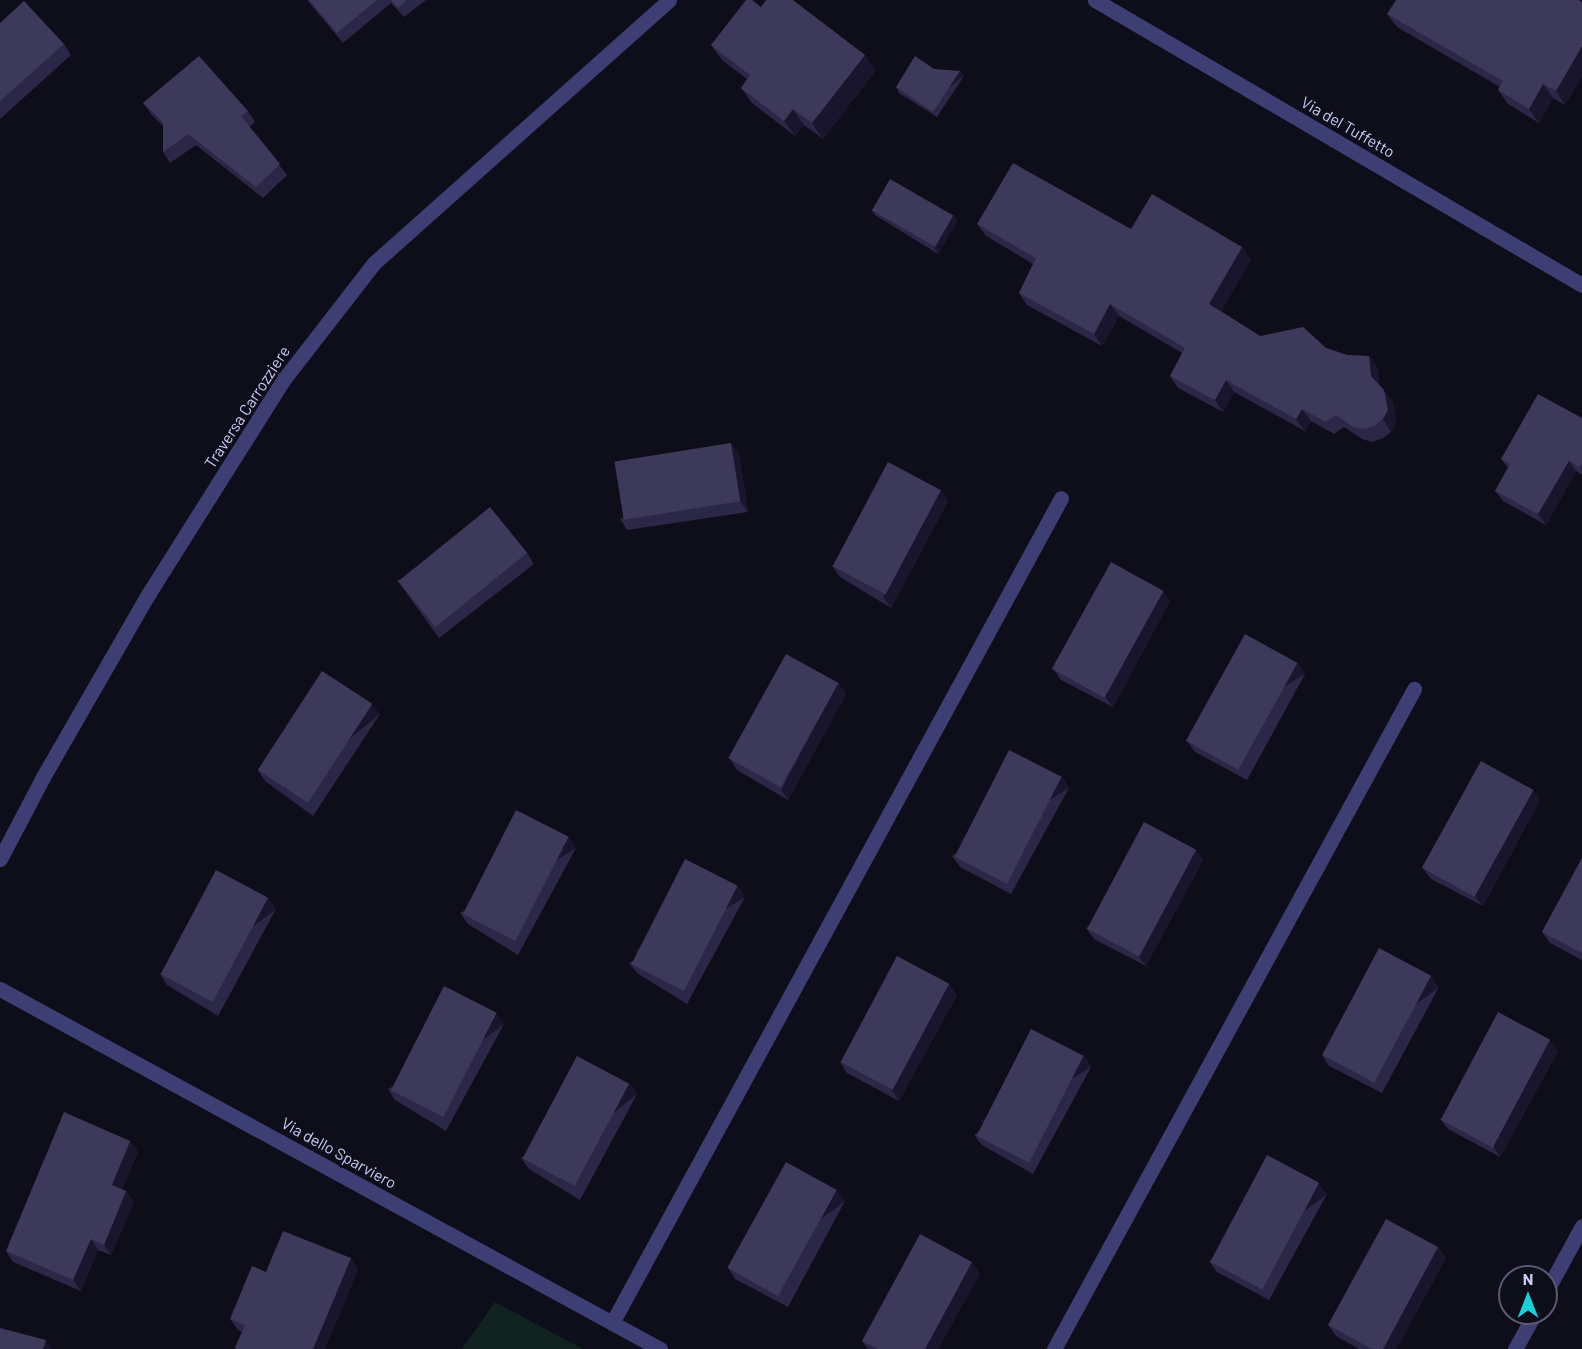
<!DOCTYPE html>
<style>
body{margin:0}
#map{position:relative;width:1582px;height:1349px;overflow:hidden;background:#0e0d1a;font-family:Barlow,sans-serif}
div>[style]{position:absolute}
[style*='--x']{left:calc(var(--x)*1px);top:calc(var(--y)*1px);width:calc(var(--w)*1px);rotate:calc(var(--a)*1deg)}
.green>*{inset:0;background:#112321}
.street>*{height:15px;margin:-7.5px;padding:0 7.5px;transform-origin:7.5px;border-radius:7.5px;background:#3d3f74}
.wall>*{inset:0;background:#2b2746}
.shaded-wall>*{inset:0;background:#18152d;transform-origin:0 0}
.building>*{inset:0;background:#3d395a;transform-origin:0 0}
span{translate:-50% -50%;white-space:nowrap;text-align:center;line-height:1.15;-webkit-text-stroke:6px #0e0d1a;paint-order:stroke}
.street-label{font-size:16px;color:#ceccf9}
.north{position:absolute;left:1498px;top:1265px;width:60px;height:60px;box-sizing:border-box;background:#0e0d1a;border:2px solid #5b5973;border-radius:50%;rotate:0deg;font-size:16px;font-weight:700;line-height:24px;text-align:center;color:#ceccf9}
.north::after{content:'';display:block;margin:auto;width:21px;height:27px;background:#1ad1d7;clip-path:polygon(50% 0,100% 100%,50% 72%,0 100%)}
</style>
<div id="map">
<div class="green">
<i style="clip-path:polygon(495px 1302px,583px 1349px,462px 1349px)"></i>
</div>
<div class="street">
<i style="--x:1095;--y:0;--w:564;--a:30.34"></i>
<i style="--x:0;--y:859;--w:93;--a:-62.3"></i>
<i style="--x:43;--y:777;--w:212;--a:-60.1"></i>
<i style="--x:149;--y:593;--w:253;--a:-57.8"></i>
<i style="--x:284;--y:379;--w:147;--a:-52.2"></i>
<i style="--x:374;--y:263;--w:395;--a:-41.7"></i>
<i style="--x:0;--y:989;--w:752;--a:28.61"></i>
<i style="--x:1546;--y:1292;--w:75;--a:-61.4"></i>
<i style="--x:612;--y:1323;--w:939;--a:-61.44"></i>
<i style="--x:1054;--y:1349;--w:752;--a:-61.39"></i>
<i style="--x:1515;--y:1349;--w:41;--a:-60.9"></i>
</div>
<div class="wall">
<i style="clip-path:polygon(307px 0,426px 0,404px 17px,391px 3px,343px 43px)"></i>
<i style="clip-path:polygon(1582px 2px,1582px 76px,1565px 105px,1553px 98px,1539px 123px,1508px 104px,1498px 90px,1500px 87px,1397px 27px,1387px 14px)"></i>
<i style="clip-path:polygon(761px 7px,876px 70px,823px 139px,804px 125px,795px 136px,752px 103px,741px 88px,747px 79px,722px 60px,711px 45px)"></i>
<i style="clip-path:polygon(0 23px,64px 44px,71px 55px,0 119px)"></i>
<i style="clip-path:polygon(960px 71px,964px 76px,937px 117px,899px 93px,896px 87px)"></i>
<i style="clip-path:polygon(143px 103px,248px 111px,255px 122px,249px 127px,287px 175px,263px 198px,196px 145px,170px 163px,163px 152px,163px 126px,151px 114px)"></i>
<i style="clip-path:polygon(871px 209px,953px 215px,957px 221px,938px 254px,875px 215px)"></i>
<i style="clip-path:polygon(977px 224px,1131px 229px,1242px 247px,1251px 259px,1221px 311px,1260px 336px,1326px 348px,1347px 355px,1369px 356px,1378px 369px,1379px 385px,1393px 402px,1396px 422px,1391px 432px,1383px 438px,1372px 442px,1362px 439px,1344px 427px,1334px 434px,1311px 421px,1305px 431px,1234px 392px,1223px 412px,1178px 388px,1170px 376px,1182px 353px,1119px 316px,1102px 346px,1027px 305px,1019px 293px,1033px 264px,986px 236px)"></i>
<i style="clip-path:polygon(1582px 418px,1582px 475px,1576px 471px,1546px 525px,1503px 501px,1495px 491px,1508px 468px,1501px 459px)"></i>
<i style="clip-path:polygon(739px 454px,748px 512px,627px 530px,620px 519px)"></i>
<i style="clip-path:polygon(948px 501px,891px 608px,840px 577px,832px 566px)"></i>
<i style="clip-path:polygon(527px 553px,534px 564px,439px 638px,397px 580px)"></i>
<i style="clip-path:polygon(1170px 601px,1113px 707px,1061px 680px,1053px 669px)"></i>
<i style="clip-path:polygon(1298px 663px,1305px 674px,1247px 780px,1195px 752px,1187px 741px)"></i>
<i style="clip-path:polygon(838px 683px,846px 694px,788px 800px,737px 770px,730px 759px)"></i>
<i style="clip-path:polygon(380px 714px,313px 816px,265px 781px,258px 770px)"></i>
<i style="clip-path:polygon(1062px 777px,1069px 788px,1011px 894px,960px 867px,952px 856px)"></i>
<i style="clip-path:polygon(1533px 790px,1540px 800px,1483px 906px,1431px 879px,1423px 868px)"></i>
<i style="clip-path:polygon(576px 848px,518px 955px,468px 924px,460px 913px)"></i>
<i style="clip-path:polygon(1196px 850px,1203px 860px,1146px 966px,1094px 939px,1086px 928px)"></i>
<i style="clip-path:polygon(1582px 858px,1582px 960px,1550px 943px,1542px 932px)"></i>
<i style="clip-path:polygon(745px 897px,687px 1004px,637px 973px,629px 963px)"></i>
<i style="clip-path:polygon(268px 898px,276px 909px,218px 1016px,167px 985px,160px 974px)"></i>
<i style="clip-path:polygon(949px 984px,957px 995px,899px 1101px,847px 1073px,840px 1062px)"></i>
<i style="clip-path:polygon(1439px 987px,1382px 1093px,1329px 1066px,1322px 1055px)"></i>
<i style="clip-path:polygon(504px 1024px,446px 1131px,395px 1100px,388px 1089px)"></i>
<i style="clip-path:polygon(1558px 1051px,1500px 1157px,1448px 1129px,1440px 1119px)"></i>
<i style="clip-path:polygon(1084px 1056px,1091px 1067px,1033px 1174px,982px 1145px,974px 1135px)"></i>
<i style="clip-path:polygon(629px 1084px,637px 1094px,580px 1200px,529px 1169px,521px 1158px)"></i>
<i style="clip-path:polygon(130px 1141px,138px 1152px,122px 1189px,126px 1191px,134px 1202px,111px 1255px,98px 1250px,81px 1291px,13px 1262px,6px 1251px)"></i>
<i style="clip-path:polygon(1327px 1194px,1269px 1300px,1217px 1272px,1209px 1261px)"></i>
<i style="clip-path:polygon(845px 1201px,788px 1307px,735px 1279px,728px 1268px)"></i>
<i style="clip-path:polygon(1438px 1247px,1446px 1258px,1396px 1349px,1359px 1349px,1336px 1336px,1328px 1325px)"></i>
<i style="clip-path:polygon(358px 1269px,325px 1349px,236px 1349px,235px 1348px,242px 1332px,238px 1330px,230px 1319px,266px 1272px)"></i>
<i style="clip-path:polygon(980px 1273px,938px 1349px,868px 1349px,862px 1341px)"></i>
</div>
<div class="shaded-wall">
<i style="clip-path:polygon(1582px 46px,1582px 76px,1565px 105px,1556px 91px)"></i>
<i style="clip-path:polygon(865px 55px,876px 70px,823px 139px,812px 123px)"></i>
<i style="left:960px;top:71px;width:6px;height:49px;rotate:51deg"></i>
<i style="clip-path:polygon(1543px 84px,1553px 98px,1539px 123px,1529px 109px)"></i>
<i style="clip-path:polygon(793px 109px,804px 125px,795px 136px,784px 121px)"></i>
<i style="clip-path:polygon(953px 215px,957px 221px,938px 254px,934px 248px)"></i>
<i style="clip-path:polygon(1242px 247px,1251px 259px,1218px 316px,1209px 304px)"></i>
<i style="clip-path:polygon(1110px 304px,1119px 316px,1102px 346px,1094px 334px)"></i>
<i style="clip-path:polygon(1369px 356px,1378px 369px,1379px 389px,1371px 376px)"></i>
<i style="clip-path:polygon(1226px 380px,1234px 392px,1223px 412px,1215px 400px)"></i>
<i style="clip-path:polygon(1384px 390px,1393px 402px,1396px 422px,1391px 432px,1383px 419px)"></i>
<i style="clip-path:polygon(1302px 409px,1311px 421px,1305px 431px,1296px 419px)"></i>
<i style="clip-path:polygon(731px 443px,739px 454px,748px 512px,740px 501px)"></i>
<i style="clip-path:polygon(1569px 461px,1576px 471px,1546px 525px,1538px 514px)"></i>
<i style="clip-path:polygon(941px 490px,948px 501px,891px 608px,883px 597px)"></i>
<i style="clip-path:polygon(1163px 591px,1170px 601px,1113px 707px,1105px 697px)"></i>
<i style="left:1298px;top:663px;width:13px;height:121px;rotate:58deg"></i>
<i style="clip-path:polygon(838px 683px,846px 694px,788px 800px,781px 790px)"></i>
<i style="left:372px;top:704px;width:13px;height:121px;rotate:51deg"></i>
<i style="left:1062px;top:777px;width:13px;height:121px;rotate:58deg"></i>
<i style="clip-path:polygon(1533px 790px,1540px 800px,1483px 906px,1475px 896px)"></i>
<i style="left:569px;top:837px;width:13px;height:122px;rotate:58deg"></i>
<i style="clip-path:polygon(1196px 850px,1203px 860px,1146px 966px,1138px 956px)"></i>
<i style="left:738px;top:886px;width:13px;height:122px;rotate:58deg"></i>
<i style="left:268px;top:898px;width:14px;height:122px;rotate:54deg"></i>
<i style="left:1431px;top:976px;width:14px;height:120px;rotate:54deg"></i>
<i style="clip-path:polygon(949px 984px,957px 995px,899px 1101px,892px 1090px)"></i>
<i style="left:496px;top:1013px;width:14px;height:122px;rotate:54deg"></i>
<i style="clip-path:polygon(1550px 1040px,1558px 1051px,1500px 1157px,1493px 1146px)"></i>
<i style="left:1084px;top:1056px;width:13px;height:122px;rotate:58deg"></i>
<i style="left:629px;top:1084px;width:13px;height:119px;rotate:51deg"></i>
<i style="clip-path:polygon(130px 1141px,138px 1152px,119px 1195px,112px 1185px)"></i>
<i style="left:1319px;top:1183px;width:14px;height:121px;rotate:54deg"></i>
<i style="left:837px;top:1190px;width:14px;height:120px;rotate:54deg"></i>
<i style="clip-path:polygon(126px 1191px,134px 1202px,111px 1255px,104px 1245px)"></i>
<i style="clip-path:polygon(91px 1239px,98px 1250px,81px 1291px,73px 1280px)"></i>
<i style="clip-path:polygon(1438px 1247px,1446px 1258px,1396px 1349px,1383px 1349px)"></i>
<i style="clip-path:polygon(351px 1258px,358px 1269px,325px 1349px,313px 1349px)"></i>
<i style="clip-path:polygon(972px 1262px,980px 1273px,938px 1349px,925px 1349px)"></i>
<i style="clip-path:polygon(46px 1340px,52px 1349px,43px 1349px)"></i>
</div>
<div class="building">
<i style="clip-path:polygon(309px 0,377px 0,337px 33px)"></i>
<i style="clip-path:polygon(391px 0,407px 0,398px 8px)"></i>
<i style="clip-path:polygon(746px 0,752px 0,761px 7px,766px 0,793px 0,865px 55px,812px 123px,793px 109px,784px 121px,741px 88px,750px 75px,711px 45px)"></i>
<i style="clip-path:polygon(1396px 0,1579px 0,1582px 2px,1582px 46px,1556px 91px,1543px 84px,1529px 109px,1498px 90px,1503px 81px,1387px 14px)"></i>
<i style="clip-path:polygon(24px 1px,64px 44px,0 101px,0 23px)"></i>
<i style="clip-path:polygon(199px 56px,248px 111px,241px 116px,280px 164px,256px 187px,188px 134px,163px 152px,163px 122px,143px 103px)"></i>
<i style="clip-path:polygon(915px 56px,934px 69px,960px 71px,933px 112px,896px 87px)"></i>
<i style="clip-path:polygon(1013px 163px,1131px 229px,1152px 194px,1242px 247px,1209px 304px,1260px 336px,1303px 327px,1326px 348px,1347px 355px,1369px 356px,1371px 376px,1384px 390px,1388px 410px,1383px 419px,1374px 426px,1364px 429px,1353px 427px,1336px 415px,1326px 422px,1302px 409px,1296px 419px,1226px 380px,1215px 400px,1170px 376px,1185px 348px,1110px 304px,1094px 334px,1019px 293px,1036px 258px,977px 224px)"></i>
<i style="left:890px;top:179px;width:73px;height:36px;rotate:30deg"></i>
<i style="clip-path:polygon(1538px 394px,1582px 418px,1582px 463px,1580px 467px,1569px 461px,1538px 514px,1495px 491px,1510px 464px,1501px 459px)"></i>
<i style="left:731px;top:443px;width:59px;height:118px;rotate:81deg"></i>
<i style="left:888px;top:462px;width:60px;height:118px;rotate:28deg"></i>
<i style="left:490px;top:507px;width:59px;height:118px;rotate:51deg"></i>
<i style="left:1111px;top:562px;width:60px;height:122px;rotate:29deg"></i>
<i style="left:1245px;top:634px;width:60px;height:122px;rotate:29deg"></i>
<i style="left:786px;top:654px;width:60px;height:119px;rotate:29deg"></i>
<i style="left:322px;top:671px;width:60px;height:118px;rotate:33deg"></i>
<i style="left:1009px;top:750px;width:59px;height:120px;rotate:27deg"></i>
<i style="left:1481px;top:761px;width:60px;height:122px;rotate:29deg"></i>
<i style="left:516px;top:810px;width:59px;height:117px;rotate:27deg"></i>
<i style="left:1144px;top:822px;width:59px;height:121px;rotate:28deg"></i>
<i style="clip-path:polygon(1582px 858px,1582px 953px,1542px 932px)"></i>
<i style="left:685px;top:859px;width:59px;height:118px;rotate:27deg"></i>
<i style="left:216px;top:870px;width:59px;height:118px;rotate:28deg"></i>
<i style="left:1379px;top:948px;width:59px;height:121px;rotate:28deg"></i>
<i style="left:897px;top:956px;width:59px;height:120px;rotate:28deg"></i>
<i style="left:444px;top:986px;width:59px;height:117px;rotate:27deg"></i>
<i style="left:1498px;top:1012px;width:59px;height:122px;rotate:28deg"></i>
<i style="left:1031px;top:1029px;width:59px;height:120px;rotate:27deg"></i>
<i style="left:577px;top:1056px;width:59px;height:116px;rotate:28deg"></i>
<i style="clip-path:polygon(64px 1112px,130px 1141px,112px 1185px,126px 1191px,104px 1245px,91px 1239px,73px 1280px,6px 1251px)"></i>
<i style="left:1267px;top:1155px;width:59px;height:121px;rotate:28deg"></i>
<i style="left:786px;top:1162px;width:58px;height:121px;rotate:29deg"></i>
<i style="clip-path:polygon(1386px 1219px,1438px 1247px,1383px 1349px,1372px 1349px,1328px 1325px)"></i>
<i style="clip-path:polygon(283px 1231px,351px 1258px,313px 1349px,238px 1349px,235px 1348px,245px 1325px,230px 1319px,252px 1266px,266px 1272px)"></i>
<i style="clip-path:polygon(920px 1234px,972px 1262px,925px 1349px,878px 1349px,862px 1341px)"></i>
<i style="clip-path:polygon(0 1328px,46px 1340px,43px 1349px,0 1349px)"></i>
</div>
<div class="street-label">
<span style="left:1348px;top:127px;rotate:30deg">Via del Tuffetto</span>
<span style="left:247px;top:407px;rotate:-57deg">Traversa Carrozziere</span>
<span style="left:339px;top:1153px;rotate:29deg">Via dello Sparviero</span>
</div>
<div class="north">N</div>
</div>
